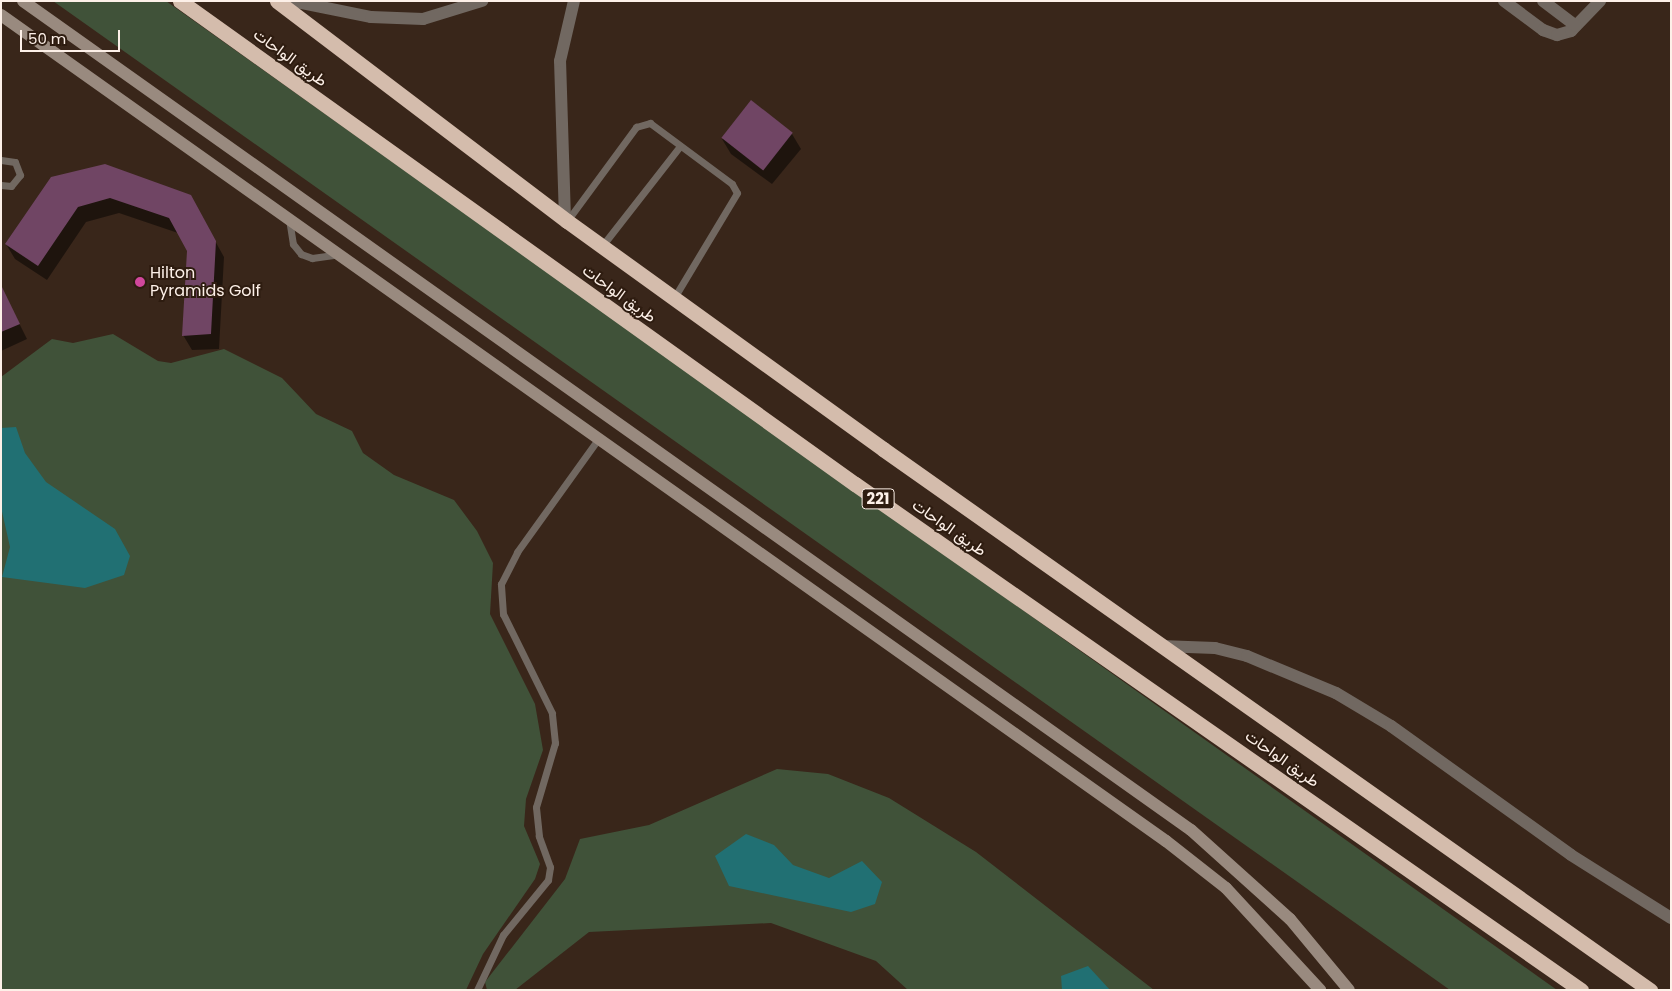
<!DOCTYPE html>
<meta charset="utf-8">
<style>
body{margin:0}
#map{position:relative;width:1672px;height:991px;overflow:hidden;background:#39261a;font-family:Poppins,Vazirmatn,sans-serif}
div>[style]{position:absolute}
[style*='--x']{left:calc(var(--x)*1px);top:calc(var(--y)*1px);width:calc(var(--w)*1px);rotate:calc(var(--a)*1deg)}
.green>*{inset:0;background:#405239}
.water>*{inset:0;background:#217073}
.shadow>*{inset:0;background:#0007}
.building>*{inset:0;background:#704564;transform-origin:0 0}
.lane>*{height:7px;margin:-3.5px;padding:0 3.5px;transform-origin:3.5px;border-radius:3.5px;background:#716861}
.street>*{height:12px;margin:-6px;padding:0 6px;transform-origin:6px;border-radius:6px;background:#716861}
.secondary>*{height:12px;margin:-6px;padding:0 6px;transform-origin:6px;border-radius:6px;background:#998a7f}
.highway>*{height:15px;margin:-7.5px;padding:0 7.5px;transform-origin:7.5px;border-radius:7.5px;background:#d4bcac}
.dots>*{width:14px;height:14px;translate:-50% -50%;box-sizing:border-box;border:2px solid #2e1c10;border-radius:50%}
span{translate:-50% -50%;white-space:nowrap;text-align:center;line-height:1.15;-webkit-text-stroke:4px #2e1c10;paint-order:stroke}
.shield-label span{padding:1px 4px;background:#2e1c10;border:1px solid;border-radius:4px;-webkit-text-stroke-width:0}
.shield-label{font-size:15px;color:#fdf0e8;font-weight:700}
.street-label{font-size:16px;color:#fdf0e8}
.poi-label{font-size:16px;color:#fdf0e8}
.left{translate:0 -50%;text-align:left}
.frame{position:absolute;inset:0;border:2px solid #fdf0e8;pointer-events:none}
.scale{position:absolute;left:20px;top:30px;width:100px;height:22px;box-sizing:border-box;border:2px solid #fdf0e8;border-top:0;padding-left:6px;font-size:15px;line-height:18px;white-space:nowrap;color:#fdf0e8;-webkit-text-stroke:4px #2e1c10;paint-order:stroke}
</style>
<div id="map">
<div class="green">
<i style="clip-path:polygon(53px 1px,166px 1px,1557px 990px,1450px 990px)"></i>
<i style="clip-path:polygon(113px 334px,158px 361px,171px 363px,224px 349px,282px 378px,316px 414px,352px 431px,363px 453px,394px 475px,454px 500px,477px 531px,493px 563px,490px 614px,535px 704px,543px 750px,526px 799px,524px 826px,540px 864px,535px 879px,483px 954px,466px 990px,1px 990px,1px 377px,52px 339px,73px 343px)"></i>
<i style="clip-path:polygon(777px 769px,828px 774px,889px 798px,976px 852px,1154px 990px,908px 990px,876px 961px,771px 923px,589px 932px,515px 990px,487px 990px,485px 982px,565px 879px,580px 839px,649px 825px)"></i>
</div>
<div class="water">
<i style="clip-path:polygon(16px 427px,25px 453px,46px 482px,115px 529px,130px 556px,124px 575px,85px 588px,2px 577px,10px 547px,1px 507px,1px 428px)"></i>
<i style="clip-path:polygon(746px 834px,774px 845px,793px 865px,829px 878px,862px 861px,882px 882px,875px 904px,851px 912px,729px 886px,715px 856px)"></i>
<i style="clip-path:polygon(1088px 966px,1110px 990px,1062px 990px,1061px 976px)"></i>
</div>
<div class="shadow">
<i style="clip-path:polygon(792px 134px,801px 149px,772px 184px,731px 154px,722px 139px)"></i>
<i style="clip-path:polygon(52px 178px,199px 212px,224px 257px,219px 349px,192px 350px,183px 335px,188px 251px,178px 233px,119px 213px,86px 222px,47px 280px,15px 259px,6px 244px)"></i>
<i style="clip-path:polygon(1px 287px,27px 339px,1px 351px)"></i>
</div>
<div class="building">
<i style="left:751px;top:100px;width:53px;height:48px;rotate:38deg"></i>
<i style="clip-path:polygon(105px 164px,191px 195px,216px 241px,211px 334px,182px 336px,187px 251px,169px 218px,110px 198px,78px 207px,38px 266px,5px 244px,51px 177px)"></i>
<i style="clip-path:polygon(1px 285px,20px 324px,1px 332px)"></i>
</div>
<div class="lane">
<i style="--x:1;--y:160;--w:14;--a:8"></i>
<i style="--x:15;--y:162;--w:14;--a:69"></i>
<i style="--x:20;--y:175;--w:14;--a:129"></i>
<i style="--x:11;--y:186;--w:10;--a:-174"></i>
<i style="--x:289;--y:219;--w:25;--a:81"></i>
<i style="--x:293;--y:244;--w:13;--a:51"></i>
<i style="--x:301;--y:254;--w:12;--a:20"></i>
<i style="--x:312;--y:258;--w:27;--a:-8"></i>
<i style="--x:567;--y:221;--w:117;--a:-53.7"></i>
<i style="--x:636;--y:127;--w:15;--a:-16"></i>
<i style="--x:650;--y:123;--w:102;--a:36.6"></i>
<i style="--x:732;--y:184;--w:10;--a:61"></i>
<i style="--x:737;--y:193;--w:122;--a:121"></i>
<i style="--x:602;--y:246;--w:127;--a:-52"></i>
<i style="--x:477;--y:990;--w:61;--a:-64.7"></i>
<i style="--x:503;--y:935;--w:71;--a:-50.7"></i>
<i style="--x:548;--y:880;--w:13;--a:-81"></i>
<i style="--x:550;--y:867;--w:33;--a:-110"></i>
<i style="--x:539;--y:836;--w:29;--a:-96"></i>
<i style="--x:536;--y:807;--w:67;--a:-73.5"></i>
<i style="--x:555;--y:743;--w:30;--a:-96"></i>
<i style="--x:552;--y:713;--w:110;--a:-116.3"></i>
<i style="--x:503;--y:614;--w:30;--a:-94"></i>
<i style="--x:501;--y:584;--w:36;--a:-63"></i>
<i style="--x:517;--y:552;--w:140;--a:-54.3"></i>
</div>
<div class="street">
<i style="--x:292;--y:1;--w:81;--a:11.4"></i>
<i style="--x:371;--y:17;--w:52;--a:2.2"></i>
<i style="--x:423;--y:19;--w:62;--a:-17"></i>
<i style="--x:1504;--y:1;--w:49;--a:36.6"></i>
<i style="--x:1543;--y:30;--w:15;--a:20"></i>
<i style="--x:1557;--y:35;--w:15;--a:-16"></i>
<i style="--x:1571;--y:31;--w:42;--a:-46"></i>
<i style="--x:1543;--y:1;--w:41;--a:37.1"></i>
<i style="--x:565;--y:219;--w:158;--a:-91.8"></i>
<i style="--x:560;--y:61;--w:62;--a:-76.9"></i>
<i style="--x:1161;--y:646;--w:54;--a:2.1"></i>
<i style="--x:1215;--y:648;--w:33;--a:14"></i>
<i style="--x:1247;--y:656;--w:96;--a:22.6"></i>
<i style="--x:1336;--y:693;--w:64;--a:31"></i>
<i style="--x:1391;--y:726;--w:221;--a:35.6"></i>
<i style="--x:1571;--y:855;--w:118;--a:32.2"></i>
</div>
<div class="secondary">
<i style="--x:23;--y:1;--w:1432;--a:35.37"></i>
<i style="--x:1191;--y:830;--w:133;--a:42"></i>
<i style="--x:1290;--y:919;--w:92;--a:50.3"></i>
<i style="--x:1;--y:15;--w:1428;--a:35.34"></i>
<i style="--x:1166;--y:841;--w:76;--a:38.1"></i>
<i style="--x:1226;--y:888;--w:139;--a:47.3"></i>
</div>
<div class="highway">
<i style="--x:180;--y:1;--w:830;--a:35.59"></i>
<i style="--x:855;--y:484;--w:885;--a:34.88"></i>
<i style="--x:277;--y:1;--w:364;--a:37.2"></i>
<i style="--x:567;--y:221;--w:390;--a:35.8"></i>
<i style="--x:883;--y:449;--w:939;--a:35.2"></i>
</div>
<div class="dots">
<i style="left:140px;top:282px;background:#d1479c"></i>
</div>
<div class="shield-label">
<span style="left:878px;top:499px">221</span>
</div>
<div class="street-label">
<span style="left:290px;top:58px;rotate:36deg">طريق الواحات</span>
<span style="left:619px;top:294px;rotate:36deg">طريق الواحات</span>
<span style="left:949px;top:528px;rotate:35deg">طريق الواحات</span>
<span style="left:1282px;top:759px;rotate:35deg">طريق الواحات</span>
</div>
<div class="poi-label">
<span class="left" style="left:150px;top:282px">Hilton<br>Pyramids Golf</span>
</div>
<div class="frame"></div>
<div class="scale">50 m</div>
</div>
